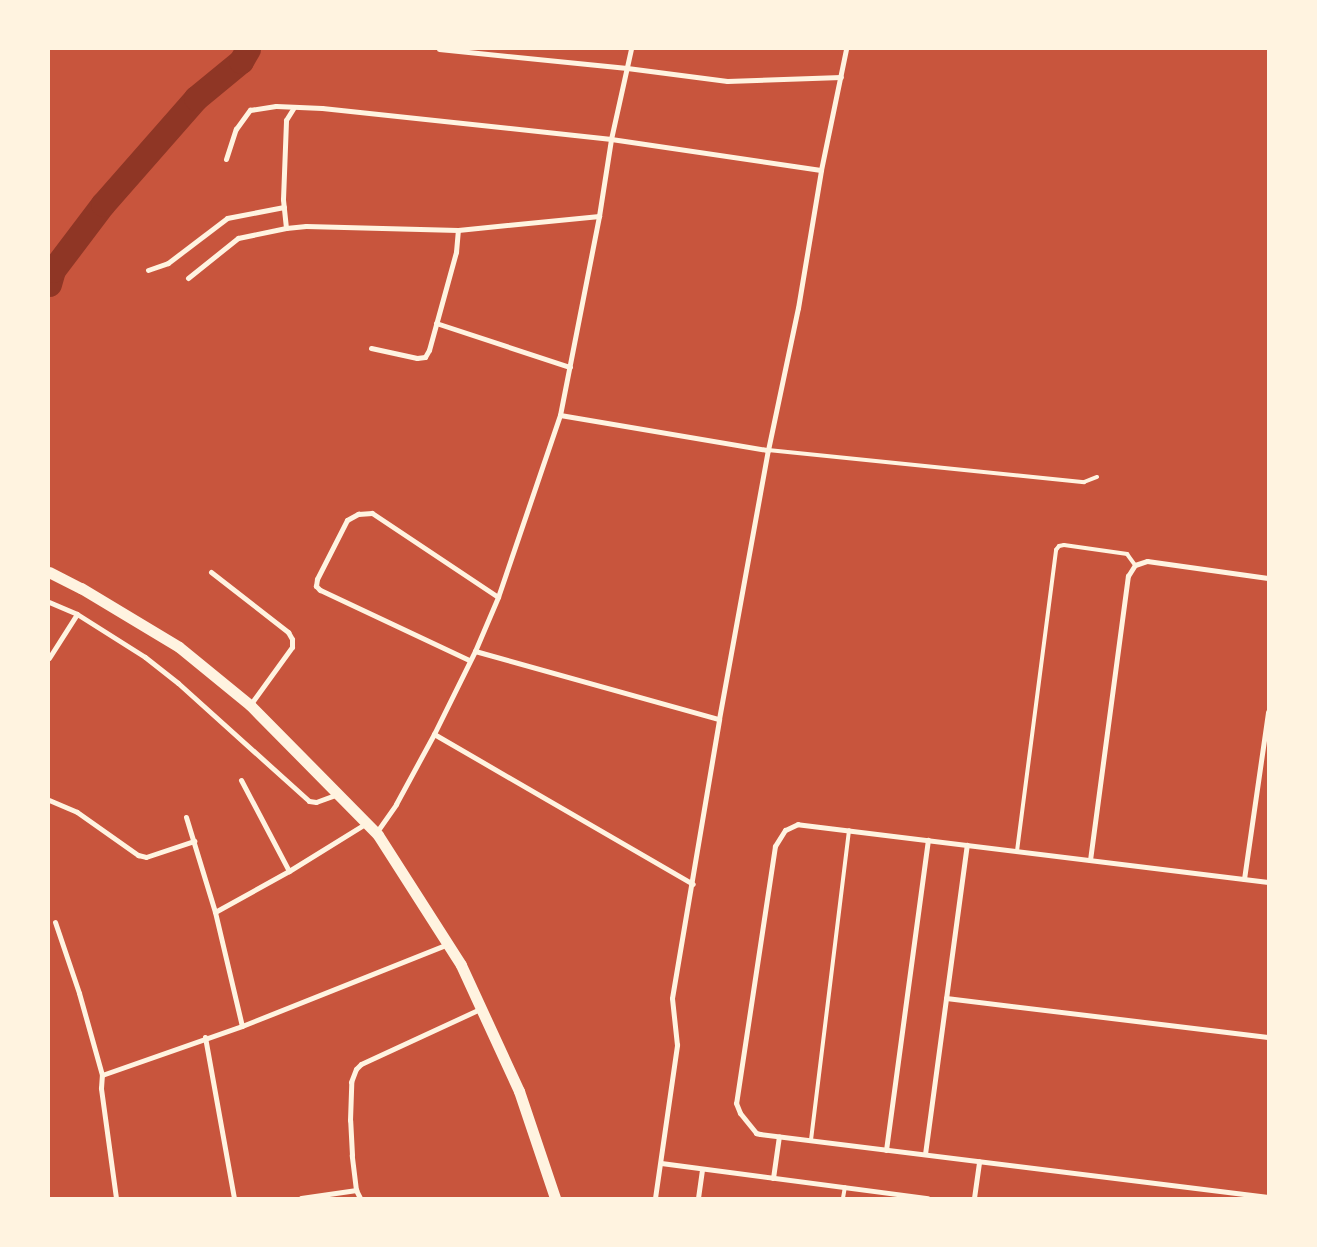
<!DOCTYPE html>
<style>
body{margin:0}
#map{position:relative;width:1317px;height:1247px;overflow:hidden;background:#c8553d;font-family:Cabin,sans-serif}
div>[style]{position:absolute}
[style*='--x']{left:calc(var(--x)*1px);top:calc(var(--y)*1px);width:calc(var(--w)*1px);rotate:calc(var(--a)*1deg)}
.river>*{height:25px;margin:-12.5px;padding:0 12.5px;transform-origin:12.5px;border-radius:12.5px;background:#8f3625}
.service>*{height:4px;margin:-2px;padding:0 2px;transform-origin:2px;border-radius:2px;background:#fff3e0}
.minor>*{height:5px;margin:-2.5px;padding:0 2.5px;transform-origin:2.5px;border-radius:2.5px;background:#fff3e0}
.primary>*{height:11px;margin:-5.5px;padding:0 5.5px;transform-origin:5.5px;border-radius:5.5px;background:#fff3e0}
span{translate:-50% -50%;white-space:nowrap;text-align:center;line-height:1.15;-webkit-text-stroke:4.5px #fff3e0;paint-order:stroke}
.frame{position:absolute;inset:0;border:50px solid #fff3e0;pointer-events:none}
</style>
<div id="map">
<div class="river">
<i style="--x:49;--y:284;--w:15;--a:-74"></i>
<i style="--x:53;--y:270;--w:83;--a:-52.9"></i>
<i style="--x:103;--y:204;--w:141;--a:-48.7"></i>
<i style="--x:196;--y:98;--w:58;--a:-39.4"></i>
<i style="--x:241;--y:61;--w:14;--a:-60"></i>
</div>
<div class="service">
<i style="--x:768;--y:450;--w:318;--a:5.8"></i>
<i style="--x:1084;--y:482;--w:14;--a:-21"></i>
<i style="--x:1017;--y:851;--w:304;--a:-82.6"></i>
<i style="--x:1056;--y:550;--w:5;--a:-53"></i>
<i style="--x:1059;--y:546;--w:5;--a:-11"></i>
<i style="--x:1064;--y:545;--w:64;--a:8.1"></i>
<i style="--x:1127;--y:554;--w:14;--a:54"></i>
<i style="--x:811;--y:1140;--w:312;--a:-83"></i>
<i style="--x:843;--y:1198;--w:11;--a:-80"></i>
</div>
<div class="minor">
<i style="--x:439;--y:49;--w:189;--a:5.8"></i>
<i style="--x:627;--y:68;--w:101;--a:7.4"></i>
<i style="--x:727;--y:81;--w:114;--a:-2"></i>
<i style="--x:226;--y:159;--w:32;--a:-72"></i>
<i style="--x:236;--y:129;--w:24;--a:-54"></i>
<i style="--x:250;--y:110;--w:26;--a:-9"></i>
<i style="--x:276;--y:106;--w:46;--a:2.5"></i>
<i style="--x:322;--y:108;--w:291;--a:6.1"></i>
<i style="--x:611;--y:139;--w:212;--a:8.4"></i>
<i style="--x:286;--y:228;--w:29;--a:-96"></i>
<i style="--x:283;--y:199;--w:79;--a:-87.8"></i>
<i style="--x:286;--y:120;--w:15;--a:-58"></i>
<i style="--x:148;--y:270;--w:21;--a:-19"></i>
<i style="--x:168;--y:263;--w:74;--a:-37.3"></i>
<i style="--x:227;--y:218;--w:58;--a:-10.9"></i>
<i style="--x:188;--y:278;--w:64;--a:-38.7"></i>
<i style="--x:238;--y:238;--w:49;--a:-11.8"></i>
<i style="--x:286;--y:228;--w:20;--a:-6"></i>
<i style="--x:306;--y:226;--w:152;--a:1.5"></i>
<i style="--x:458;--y:230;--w:142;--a:-5.7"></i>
<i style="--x:436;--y:323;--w:141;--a:18.2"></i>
<i style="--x:371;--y:348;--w:47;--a:12.3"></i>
<i style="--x:417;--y:358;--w:8;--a:-7"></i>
<i style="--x:425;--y:357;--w:8;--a:-60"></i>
<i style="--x:429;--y:350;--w:102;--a:-74.6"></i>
<i style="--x:456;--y:252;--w:22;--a:-85"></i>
<i style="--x:560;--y:415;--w:211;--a:9.6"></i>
<i style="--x:211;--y:572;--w:98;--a:37.9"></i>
<i style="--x:288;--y:632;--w:8;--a:60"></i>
<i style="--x:292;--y:639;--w:8;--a:90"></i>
<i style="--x:292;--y:647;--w:72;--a:125.9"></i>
<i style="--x:49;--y:602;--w:30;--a:23"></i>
<i style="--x:77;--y:614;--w:80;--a:32.3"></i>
<i style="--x:145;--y:657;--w:42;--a:38.2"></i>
<i style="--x:178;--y:683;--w:176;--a:42"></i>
<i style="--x:309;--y:801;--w:7;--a:8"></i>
<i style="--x:316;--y:802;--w:23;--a:-20"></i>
<i style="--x:475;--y:651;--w:253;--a:15.6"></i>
<i style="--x:49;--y:658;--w:52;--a:-57.5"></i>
<i style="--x:469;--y:660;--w:165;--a:-154.8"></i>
<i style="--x:320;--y:590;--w:6;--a:-135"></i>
<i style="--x:316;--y:586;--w:7;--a:-82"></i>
<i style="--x:317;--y:579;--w:66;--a:-63"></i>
<i style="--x:347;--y:520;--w:13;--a:-29"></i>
<i style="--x:358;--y:514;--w:14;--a:-4"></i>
<i style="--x:372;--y:513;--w:151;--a:33.7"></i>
<i style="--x:434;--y:734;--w:299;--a:30.1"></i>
<i style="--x:241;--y:780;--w:103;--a:62.2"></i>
<i style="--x:49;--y:800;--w:30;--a:23"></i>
<i style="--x:77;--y:812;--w:75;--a:35.2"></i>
<i style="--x:138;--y:855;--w:8;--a:14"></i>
<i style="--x:146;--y:857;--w:51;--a:-18.4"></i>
<i style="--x:186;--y:817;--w:99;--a:73"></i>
<i style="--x:215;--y:912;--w:117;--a:76.7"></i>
<i style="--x:376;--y:833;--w:35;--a:-55"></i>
<i style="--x:396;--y:804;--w:80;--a:-61.5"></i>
<i style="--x:434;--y:734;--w:93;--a:-63.7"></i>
<i style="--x:475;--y:651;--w:59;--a:-66.9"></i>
<i style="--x:498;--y:597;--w:192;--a:-71.2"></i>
<i style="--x:560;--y:415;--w:203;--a:-78.9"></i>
<i style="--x:599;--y:216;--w:78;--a:-81.1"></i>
<i style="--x:611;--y:139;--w:92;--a:-77.5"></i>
<i style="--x:1090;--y:860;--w:287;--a:-82.4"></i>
<i style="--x:1128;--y:576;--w:13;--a:-58"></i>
<i style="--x:1135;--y:565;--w:13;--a:-18"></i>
<i style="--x:1147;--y:561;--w:122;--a:8"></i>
<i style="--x:1244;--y:879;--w:169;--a:-81.8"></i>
<i style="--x:1268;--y:882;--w:474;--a:-173"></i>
<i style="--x:798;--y:824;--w:14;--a:155"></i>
<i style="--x:785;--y:830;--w:19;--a:122"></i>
<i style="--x:775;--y:846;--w:260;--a:98.6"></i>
<i style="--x:736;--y:1103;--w:11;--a:68"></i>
<i style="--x:740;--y:1113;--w:26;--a:51"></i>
<i style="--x:756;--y:1133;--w:4;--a:14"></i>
<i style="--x:760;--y:1134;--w:512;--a:7.07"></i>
<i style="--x:215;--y:912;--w:85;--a:-29"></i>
<i style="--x:289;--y:871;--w:89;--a:-31.7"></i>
<i style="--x:55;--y:922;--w:75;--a:71.3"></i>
<i style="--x:79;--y:993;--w:85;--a:74.3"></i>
<i style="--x:946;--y:998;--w:324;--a:6.9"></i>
<i style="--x:205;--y:1037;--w:164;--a:79.8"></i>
<i style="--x:886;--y:1150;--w:313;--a:-82.3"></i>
<i style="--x:925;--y:1154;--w:312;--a:-82.3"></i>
<i style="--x:661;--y:1163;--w:269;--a:7.5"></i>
<i style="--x:773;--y:1178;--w:42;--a:-81.9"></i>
<i style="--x:116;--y:1198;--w:111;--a:-97.8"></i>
<i style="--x:101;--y:1088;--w:13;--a:-86"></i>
<i style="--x:102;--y:1075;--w:148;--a:-19.3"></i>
<i style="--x:242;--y:1026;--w:222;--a:-21.7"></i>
<i style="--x:301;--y:1198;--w:56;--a:-8.3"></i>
<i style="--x:360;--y:1198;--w:9;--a:-117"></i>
<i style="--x:356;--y:1190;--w:35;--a:-97"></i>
<i style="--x:352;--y:1155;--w:35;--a:-93"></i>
<i style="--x:350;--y:1120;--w:38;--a:-88"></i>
<i style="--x:351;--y:1082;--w:14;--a:-69"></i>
<i style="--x:356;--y:1069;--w:7;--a:-45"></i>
<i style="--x:361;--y:1064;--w:131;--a:-24.8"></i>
<i style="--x:655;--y:1198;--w:155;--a:-81.8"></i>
<i style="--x:677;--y:1045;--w:47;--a:-96.1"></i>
<i style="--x:672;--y:998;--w:283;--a:-80.4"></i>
<i style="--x:719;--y:719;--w:273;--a:-79.7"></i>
<i style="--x:768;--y:450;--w:145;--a:-78.1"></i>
<i style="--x:798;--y:308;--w:140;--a:-80.5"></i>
<i style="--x:821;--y:170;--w:124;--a:-78.3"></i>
<i style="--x:698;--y:1198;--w:29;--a:-82"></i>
<i style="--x:974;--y:1198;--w:37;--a:-82"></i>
</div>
<div class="primary">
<i style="--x:49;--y:572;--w:36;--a:27"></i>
<i style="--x:81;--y:588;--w:114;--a:31"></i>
<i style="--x:179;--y:647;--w:92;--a:39.2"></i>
<i style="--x:250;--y:705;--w:182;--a:45.4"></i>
<i style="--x:378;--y:835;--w:154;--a:57.4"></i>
<i style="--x:461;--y:965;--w:139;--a:65.3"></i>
<i style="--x:519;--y:1091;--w:113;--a:71.4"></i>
</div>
<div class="frame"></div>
</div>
